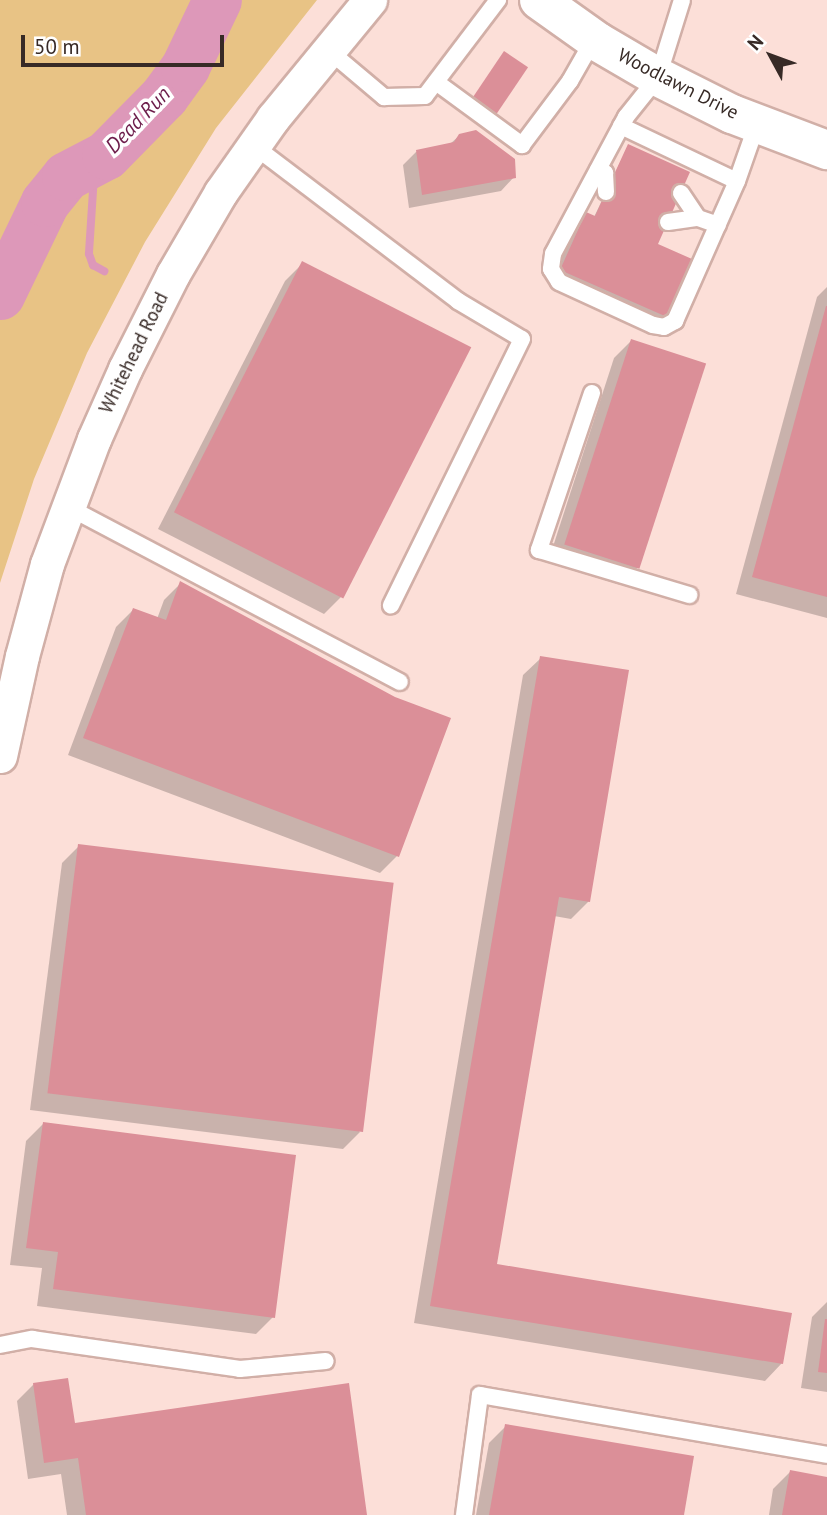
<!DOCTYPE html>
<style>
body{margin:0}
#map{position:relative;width:827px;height:1515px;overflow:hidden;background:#fcdfd8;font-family:"PT Sans",sans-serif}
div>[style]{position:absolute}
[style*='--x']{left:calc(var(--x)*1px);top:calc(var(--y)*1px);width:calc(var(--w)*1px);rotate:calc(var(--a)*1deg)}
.green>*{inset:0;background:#e8c385}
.shadow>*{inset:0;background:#0003}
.stream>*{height:8px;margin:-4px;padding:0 4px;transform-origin:4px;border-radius:4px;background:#dd98b9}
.river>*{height:49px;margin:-24.5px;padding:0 24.5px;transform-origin:24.5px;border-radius:24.5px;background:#dd98b9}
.building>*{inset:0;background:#db8f98;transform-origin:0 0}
.roads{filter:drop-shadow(2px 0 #d1afa7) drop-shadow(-2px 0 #d1afa7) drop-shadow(0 2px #d1afa7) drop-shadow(0 -2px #d1afa7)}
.lane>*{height:16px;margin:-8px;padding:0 8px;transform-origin:8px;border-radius:8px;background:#fff}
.street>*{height:33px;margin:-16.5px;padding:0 16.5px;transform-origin:16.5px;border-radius:16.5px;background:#fff}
.secondary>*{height:38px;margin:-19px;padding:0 19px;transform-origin:19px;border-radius:19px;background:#fff}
span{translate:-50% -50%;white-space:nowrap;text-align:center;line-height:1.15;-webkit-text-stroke:7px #fff;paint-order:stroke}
.street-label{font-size:19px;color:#372a26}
.water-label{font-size:21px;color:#6c1c4a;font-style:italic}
.north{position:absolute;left:736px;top:21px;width:70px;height:70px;-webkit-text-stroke:5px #fff;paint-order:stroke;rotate:311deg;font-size:19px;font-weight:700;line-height:28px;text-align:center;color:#372a26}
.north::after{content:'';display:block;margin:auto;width:24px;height:32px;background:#372a26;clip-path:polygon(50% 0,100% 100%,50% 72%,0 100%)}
.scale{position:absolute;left:21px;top:35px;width:203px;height:32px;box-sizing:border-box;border:4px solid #372a26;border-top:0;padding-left:9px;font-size:21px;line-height:24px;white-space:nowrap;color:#372a26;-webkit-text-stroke:5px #fff;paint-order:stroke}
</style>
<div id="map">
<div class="green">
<i style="clip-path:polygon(0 0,317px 0,216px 128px,145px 242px,87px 353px,34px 479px,0 583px)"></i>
</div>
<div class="shadow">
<i style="clip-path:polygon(460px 135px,514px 177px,501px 191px,409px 208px,403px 165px,416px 152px,450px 144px)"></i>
<i style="clip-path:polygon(628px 146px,656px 245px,690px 260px,665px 316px,652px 330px,548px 283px,573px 227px,586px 214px,594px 217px)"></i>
<i style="clip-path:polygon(302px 264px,341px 597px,324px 614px,158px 529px,285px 281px)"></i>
<i style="clip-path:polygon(827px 287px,827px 618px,736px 594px,817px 297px)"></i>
<i style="clip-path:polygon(631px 341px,638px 567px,621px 585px,548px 562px,614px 358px)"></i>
<i style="clip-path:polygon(181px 583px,397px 856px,380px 873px,68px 755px,116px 627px,133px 610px,157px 619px,164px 600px)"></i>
<i style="clip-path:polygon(541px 658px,589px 901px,571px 919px,554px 916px,495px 1266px,782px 1363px,765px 1381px,414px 1323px,523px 675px)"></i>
<i style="clip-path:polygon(79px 846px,360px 1132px,343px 1149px,30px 1110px,62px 863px)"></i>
<i style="clip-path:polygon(43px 1124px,273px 1317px,256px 1334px,37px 1306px,42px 1268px,10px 1265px,26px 1141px)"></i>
<i style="clip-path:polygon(827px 1302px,827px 1392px,801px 1388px,812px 1317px)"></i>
<i style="clip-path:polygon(34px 1384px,73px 1425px,366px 1515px,67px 1515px,61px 1474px,28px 1479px,17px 1401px)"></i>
<i style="clip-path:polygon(506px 1426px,682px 1515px,476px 1515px,489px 1443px)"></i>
<i style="clip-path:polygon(790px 1472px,827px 1478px,827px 1515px,769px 1515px,773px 1489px)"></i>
</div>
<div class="stream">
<i style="--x:95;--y:160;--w:94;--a:93.7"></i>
<i style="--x:89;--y:254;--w:12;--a:70"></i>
<i style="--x:93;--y:265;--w:13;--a:29"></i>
</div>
<div class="river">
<i style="--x:0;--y:295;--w:103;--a:-64.2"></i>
<i style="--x:45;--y:202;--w:33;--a:-51"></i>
<i style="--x:66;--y:176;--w:45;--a:-27.7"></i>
<i style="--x:106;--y:155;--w:83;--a:-45.5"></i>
<i style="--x:164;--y:96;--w:36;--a:-54"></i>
<i style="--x:185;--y:67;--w:74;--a:-64.5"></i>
</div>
<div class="building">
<i style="left:504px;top:51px;width:29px;height:65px;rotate:34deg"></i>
<i style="clip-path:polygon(476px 130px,515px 159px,516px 178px,422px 195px,416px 150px,454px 142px,459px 134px)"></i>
<i style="clip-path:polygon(628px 144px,690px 172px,658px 244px,692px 259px,667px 317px,560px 270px,586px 212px,595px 216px)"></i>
<i style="left:302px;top:261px;width:190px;height:282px;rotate:27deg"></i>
<i style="clip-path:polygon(826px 306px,827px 306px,827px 597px,752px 577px)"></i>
<i style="left:631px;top:339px;width:79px;height:216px;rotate:18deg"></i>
<i style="clip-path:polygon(180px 581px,395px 697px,451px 718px,399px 857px,83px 738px,133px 608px,166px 620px)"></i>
<i style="clip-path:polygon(540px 656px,629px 670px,590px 902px,559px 897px,497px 1264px,792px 1313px,783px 1364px,430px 1306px)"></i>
<i style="left:78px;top:844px;width:318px;height:251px;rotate:7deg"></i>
<i style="clip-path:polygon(43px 1122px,296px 1155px,275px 1318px,53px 1289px,58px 1252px,26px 1248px)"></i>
<i style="clip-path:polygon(825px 1319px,827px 1319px,827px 1373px,818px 1372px)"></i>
<i style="clip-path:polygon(68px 1378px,75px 1423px,349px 1383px,367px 1515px,86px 1515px,78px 1458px,44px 1463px,33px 1383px)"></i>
<i style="clip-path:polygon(505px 1424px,694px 1456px,684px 1515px,489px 1515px)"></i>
<i style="clip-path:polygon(790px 1470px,827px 1477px,827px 1515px,782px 1515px)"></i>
</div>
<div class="roads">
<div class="lane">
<i style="--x:682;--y:0;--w:81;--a:107.3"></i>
<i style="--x:658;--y:77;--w:51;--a:128.7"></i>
<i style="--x:626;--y:117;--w:155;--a:118.1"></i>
<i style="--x:553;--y:254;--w:15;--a:98"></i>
<i style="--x:551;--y:269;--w:15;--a:58"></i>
<i style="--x:559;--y:282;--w:103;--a:24.6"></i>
<i style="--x:653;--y:325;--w:11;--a:10"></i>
<i style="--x:664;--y:327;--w:13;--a:-29"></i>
<i style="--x:675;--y:321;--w:153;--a:-66.1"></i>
<i style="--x:737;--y:181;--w:60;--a:-70.7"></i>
<i style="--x:327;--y:49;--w:75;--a:40.1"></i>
<i style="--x:384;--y:97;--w:41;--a:-1.4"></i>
<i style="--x:425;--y:96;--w:121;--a:-52.8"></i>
<i style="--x:436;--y:82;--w:107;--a:36.2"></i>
<i style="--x:522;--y:145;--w:80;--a:-53.1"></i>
<i style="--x:570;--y:81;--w:48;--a:-60.3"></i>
<i style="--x:621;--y:126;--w:128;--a:25.4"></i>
<i style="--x:254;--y:146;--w:256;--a:37.2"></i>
<i style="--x:458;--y:301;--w:74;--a:30.7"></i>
<i style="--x:522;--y:339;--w:297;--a:116.2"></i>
<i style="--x:598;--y:170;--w:8;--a:23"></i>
<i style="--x:605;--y:173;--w:19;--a:87"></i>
<i style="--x:681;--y:193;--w:30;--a:56"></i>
<i style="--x:668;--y:222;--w:30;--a:-8"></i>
<i style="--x:698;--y:218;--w:21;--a:19"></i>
<i style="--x:592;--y:393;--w:166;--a:108.7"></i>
<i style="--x:539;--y:550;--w:157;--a:16.7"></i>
<i style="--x:68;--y:507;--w:375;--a:27.8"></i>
<i style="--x:0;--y:1345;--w:33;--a:-11"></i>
<i style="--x:32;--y:1339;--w:210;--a:8.2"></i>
<i style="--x:240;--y:1369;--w:86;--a:-5.3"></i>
<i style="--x:464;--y:1515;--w:121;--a:-82.4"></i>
<i style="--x:480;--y:1395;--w:352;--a:9.8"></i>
</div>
<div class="street">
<i style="--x:0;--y:756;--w:102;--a:-77.6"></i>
<i style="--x:22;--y:656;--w:95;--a:-74.8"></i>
<i style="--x:47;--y:564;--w:134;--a:-69.4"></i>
<i style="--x:94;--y:439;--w:77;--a:-66.1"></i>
<i style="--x:125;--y:369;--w:106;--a:-63.2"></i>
<i style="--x:173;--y:274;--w:95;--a:-59.7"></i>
<i style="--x:221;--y:192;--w:90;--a:-54.9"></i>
<i style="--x:273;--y:118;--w:153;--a:-50.6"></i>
</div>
<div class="secondary">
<i style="--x:539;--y:0;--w:72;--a:35.4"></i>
<i style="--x:598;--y:42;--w:69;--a:30.3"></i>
<i style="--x:658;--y:77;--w:83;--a:26.6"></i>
<i style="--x:732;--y:114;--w:102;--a:20.8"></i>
</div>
</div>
<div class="street-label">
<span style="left:678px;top:84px;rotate:27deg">Woodlawn Drive</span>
<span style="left:134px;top:353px;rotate:-64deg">Whitehead Road</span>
</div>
<div class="water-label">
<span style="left:138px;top:120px;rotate:-46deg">Dead Run</span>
</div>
<div class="north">N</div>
<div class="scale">50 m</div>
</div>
